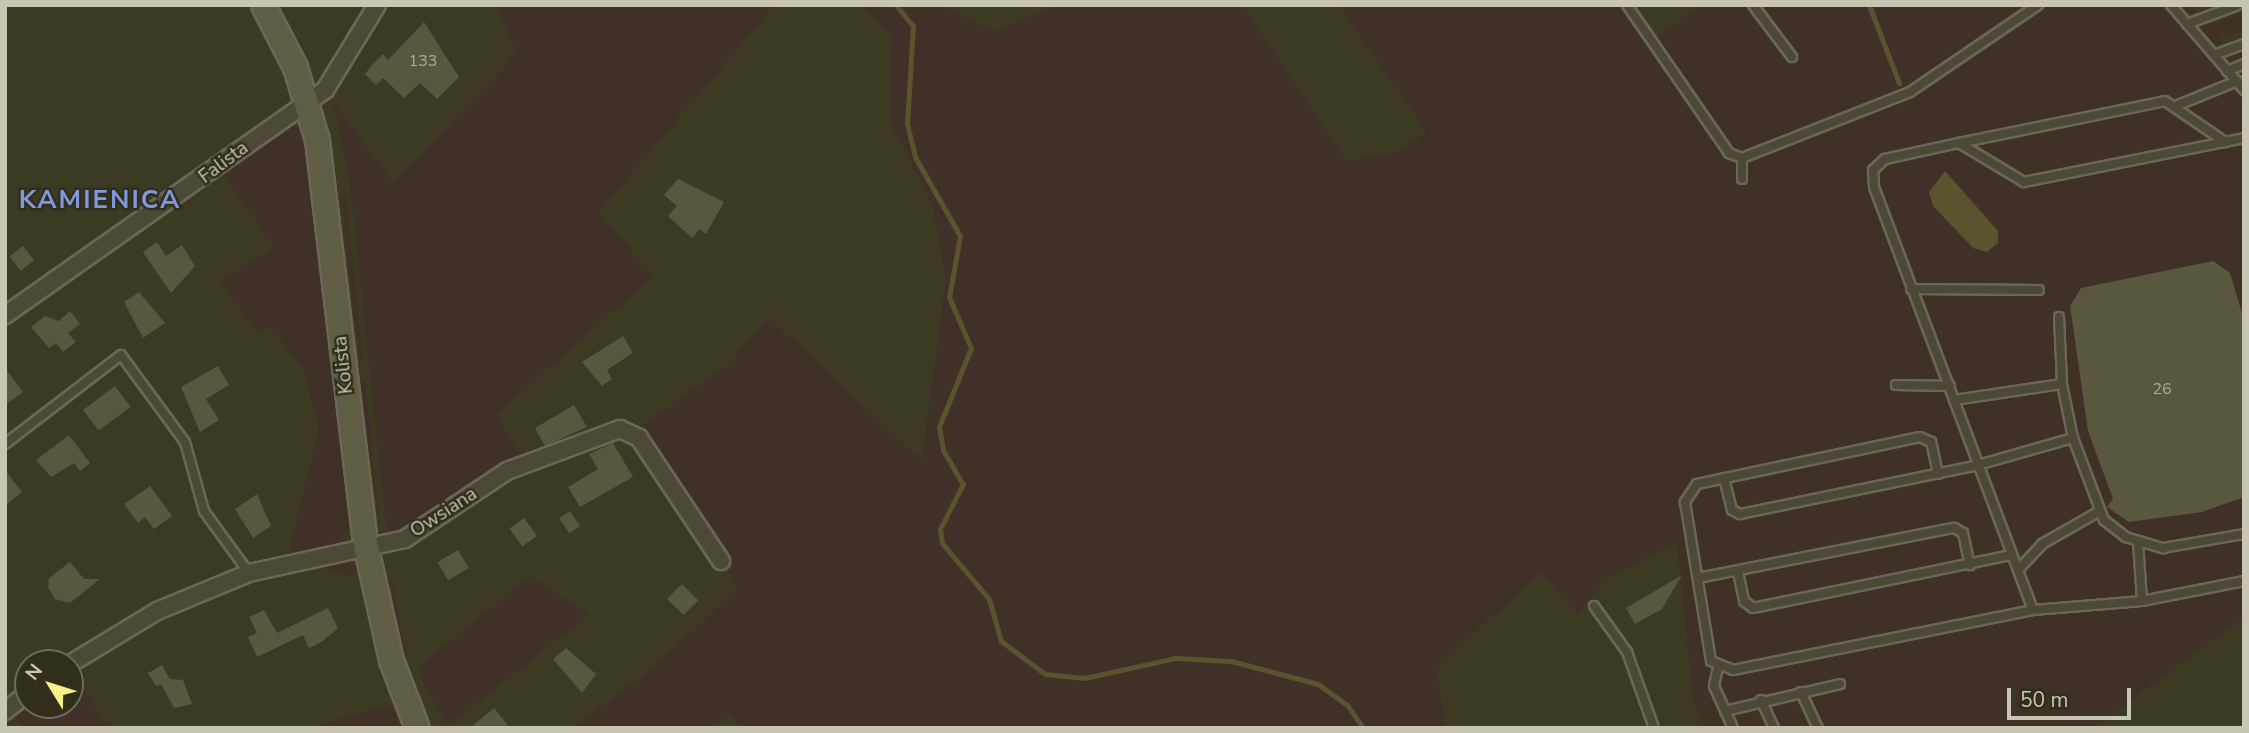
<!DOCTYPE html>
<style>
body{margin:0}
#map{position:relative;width:2249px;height:733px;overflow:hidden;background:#3c3a23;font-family:"Nunito Sans",sans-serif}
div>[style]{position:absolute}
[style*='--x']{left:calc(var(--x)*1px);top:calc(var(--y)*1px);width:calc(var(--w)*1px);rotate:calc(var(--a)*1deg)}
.green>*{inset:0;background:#3f3127}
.water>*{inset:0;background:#59542e}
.stream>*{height:5px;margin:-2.5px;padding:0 2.5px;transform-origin:2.5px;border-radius:2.5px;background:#59542e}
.building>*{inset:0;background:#59573d;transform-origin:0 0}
.roads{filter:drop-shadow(2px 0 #6a6855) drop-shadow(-2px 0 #6a6855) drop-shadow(0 2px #6a6855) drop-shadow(0 -2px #6a6855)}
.lane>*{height:8px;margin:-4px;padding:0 4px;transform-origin:4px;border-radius:4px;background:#4c4a37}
.street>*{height:16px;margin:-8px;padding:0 8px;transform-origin:8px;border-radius:8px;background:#4c4a37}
.secondary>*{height:23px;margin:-11.5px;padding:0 11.5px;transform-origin:11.5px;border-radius:11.5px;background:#5f5e45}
span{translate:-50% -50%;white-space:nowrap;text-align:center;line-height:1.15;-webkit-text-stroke:5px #312f1c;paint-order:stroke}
.number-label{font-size:16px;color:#acaa96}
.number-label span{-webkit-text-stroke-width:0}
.street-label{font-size:19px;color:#c8c6b3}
.district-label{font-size:26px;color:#8198dd;font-weight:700;letter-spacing:2px}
.frame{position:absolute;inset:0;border:7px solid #c8c6b3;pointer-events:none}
.north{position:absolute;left:14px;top:649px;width:70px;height:70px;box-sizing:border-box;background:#312f1c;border:2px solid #6d6b58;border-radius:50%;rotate:308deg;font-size:19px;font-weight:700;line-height:28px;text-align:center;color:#c8c6b3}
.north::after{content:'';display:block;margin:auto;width:24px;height:32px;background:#f7f088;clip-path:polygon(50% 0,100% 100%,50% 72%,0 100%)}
.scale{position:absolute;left:2007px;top:688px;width:124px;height:32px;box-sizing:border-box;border:4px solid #c8c6b3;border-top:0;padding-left:9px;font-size:21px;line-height:24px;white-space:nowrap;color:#c8c6b3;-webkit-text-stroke:5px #312f1c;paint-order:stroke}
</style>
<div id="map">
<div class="green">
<i style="clip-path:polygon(496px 5px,775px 5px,599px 212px,654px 276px,497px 414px,522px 459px,387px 535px,350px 181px,333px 102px,394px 183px,517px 53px)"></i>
<i style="clip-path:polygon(863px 5px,941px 5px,993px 32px,1058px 5px,1242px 5px,1346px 161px,1399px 152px,1426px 131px,1338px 5px,1623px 5px,1649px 43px,1701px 5px,2195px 5px,2196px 12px,2188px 14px,2196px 24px,2203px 19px,2208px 24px,2244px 14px,2244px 32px,2219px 36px,2222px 43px,2213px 45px,2222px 56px,2244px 47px,2244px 60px,2228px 63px,2236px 73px,2244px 68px,2244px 617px,2094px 728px,1705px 728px,1694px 706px,1677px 542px,1609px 578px,1577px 614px,1540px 572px,1437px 669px,1445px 728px,744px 728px,729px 715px,709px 728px,573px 728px,661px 661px,738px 586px,657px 464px,664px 458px,649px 432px,636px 430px,727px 365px,769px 317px,922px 460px,946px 280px,933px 206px,890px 123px,892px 37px)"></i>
<i style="clip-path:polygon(289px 123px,305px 135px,350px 524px,341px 543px,288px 555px,319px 428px,303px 368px,268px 326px,256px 332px,220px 281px,273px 247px,221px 170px)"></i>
<i style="clip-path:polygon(346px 194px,363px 362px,360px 364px,341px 195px)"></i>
<i style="clip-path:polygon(365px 380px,379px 521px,360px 386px)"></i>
<i style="clip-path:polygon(346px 560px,358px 568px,352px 577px,317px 566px)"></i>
<i style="clip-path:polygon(530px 576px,589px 615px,449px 725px,425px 689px,419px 666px)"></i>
<i style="clip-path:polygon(391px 577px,407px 662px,414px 685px,405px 661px,395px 615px)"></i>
<i style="clip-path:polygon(70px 670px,109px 728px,23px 728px,11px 712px,28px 699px,28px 705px,70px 705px)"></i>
<i style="clip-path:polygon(391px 705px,404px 728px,318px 728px,331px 721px)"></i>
</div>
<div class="water">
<i style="clip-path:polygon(1945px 171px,1998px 231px,1998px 243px,1987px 252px,1973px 248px,1933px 206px,1929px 192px)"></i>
</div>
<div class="stream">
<i style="--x:896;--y:5;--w:27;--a:51"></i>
<i style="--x:913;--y:26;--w:98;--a:93.5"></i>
<i style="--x:907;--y:124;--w:34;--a:76"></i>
<i style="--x:915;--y:157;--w:91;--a:60.3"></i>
<i style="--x:960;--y:236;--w:62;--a:100.2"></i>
<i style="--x:949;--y:297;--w:56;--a:66.7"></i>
<i style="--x:971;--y:348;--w:85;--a:112.1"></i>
<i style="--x:939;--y:427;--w:23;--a:80"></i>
<i style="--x:943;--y:450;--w:39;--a:60"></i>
<i style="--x:963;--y:484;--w:51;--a:117.1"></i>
<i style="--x:940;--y:529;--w:14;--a:82"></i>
<i style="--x:942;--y:543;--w:73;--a:50"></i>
<i style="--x:989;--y:599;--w:44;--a:74.1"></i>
<i style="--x:1001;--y:641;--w:55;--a:36.9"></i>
<i style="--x:1045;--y:674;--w:40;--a:5.7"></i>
<i style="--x:1085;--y:678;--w:92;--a:-12.5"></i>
<i style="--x:1175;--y:658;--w:56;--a:3.1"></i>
<i style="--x:1231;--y:661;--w:90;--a:14.8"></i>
<i style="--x:1318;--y:684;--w:36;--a:36"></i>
<i style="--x:1347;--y:705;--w:28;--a:55"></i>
<i style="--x:1869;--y:5;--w:84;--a:69"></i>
</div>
<div class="building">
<i style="clip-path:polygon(424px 22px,459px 77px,437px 99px,420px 83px,404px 98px,383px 78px,376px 85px,365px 74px,371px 66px,383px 54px,388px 60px)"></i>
<i style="clip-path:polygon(678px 179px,724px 202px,706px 234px,700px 229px,692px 238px,668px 216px,677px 206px,664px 195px)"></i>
<i style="clip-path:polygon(157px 242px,166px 256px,182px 245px,195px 266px,171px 293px,143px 252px)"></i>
<i style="left:23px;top:246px;width:18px;height:17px;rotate:52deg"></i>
<i style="clip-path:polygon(2213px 261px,2230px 273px,2244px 320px,2244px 497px,2202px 512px,2129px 522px,2107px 507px,2113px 499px,2088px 431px,2070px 306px,2081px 288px)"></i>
<i style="clip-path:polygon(139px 292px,165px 323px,143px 338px,124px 302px)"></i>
<i style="clip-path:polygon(70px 311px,80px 324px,68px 333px,76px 342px,63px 352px,56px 343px,49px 348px,31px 327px,45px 316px,59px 321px)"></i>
<i style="clip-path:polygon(623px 336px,633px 353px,607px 370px,612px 379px,602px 386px,582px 362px)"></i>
<i style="clip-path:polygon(218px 366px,229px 385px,206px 399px,219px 420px,200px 432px,181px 387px)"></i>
<i style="clip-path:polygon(5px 368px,23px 392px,5px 405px)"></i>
<i style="left:115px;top:386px;width:26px;height:40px;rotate:53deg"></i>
<i style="clip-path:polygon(574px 405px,587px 427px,545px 446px,535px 428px)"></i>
<i style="clip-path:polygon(69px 435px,90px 463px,80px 471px,74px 463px,51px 477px,36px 460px)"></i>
<i style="clip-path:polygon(613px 443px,633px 477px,580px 507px,568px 487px,598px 469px,589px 454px)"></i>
<i style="clip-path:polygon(5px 470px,22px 492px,5px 506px)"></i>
<i style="clip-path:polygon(150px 486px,172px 516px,154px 529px,145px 517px,138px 523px,124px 504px)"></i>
<i style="clip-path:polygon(257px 494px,271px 526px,253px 538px,235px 509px)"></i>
<i style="left:570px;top:511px;width:18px;height:13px;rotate:56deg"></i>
<i style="left:524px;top:518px;width:22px;height:18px;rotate:54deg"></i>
<i style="left:458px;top:550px;width:21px;height:24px;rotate:59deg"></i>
<i style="clip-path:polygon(70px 562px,84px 579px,100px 579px,70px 603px,55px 599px,48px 587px,49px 578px)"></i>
<i style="clip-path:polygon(1682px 575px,1662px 609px,1635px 624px,1626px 608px)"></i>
<i style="left:682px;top:584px;width:23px;height:21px;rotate:45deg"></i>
<i style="clip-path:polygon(328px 608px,338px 628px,323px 641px,309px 648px,303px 635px,257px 657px,248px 637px,257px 633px,249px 617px,264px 610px,277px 633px)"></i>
<i style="clip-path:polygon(566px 648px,596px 674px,582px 693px,553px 659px)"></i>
<i style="clip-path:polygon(162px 665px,170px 679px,183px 680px,192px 704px,174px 708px,161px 684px,156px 686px,148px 673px)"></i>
<i style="clip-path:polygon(494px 708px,510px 728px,470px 728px)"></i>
</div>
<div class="roads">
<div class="lane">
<i style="--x:1627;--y:5;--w:180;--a:55.4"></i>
<i style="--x:1729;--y:153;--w:14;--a:21"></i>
<i style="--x:1742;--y:158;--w:180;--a:-21.4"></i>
<i style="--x:1910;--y:92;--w:155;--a:-34.2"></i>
<i style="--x:1753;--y:5;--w:65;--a:53.1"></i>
<i style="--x:2171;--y:5;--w:112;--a:49.3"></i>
<i style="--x:2187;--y:24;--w:54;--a:-20.4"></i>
<i style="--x:2214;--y:55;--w:32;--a:-20"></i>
<i style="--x:2227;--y:71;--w:18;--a:-22"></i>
<i style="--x:2178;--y:105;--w:64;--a:-22.1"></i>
<i style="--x:1959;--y:143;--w:210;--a:-11.5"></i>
<i style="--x:2165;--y:101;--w:73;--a:34.3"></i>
<i style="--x:1742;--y:179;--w:21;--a:-90"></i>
<i style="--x:1911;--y:289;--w:128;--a:0.4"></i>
<i style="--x:2059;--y:317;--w:67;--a:87.4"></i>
<i style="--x:2062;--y:384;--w:55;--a:78.5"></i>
<i style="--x:2073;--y:438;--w:88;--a:69.3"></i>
<i style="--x:2104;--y:520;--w:28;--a:38"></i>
<i style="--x:2126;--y:537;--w:39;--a:17"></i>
<i style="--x:2163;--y:548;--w:82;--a:-9.8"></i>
<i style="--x:1896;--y:385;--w:54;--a:1.1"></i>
<i style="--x:1954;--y:400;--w:109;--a:-8.4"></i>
<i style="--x:5;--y:444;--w:146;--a:-37.5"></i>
<i style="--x:121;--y:355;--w:108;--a:53.7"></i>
<i style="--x:185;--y:442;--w:72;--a:74.6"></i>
<i style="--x:204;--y:511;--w:77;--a:54"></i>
<i style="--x:1938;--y:474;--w:33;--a:-102"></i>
<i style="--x:1931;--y:442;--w:12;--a:-156"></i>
<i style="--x:1920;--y:437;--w:228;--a:168.1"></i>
<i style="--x:1697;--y:484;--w:22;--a:124"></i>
<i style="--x:1685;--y:502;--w:161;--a:80.7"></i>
<i style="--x:1711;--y:661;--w:24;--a:22"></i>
<i style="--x:1733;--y:670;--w:306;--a:-11.3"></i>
<i style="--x:2033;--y:610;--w:109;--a:-4.7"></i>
<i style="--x:2142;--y:601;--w:104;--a:-11.1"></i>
<i style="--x:1724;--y:478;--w:33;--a:76"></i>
<i style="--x:1732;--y:510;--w:9;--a:27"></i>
<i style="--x:1740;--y:514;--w:243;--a:-11.6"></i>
<i style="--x:1978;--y:465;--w:99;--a:-15.9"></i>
<i style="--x:2138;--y:542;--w:59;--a:86.1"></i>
<i style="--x:2018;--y:570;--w:35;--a:-47"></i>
<i style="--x:2042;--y:544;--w:64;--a:-29.7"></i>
<i style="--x:1738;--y:572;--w:30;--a:78"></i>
<i style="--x:1744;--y:601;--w:11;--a:38"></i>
<i style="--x:1753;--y:608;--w:264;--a:-11.6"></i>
<i style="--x:1698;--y:578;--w:261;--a:-11.1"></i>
<i style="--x:1954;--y:528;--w:10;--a:29"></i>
<i style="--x:1963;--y:533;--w:33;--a:78"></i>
<i style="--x:1594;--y:606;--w:57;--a:54.3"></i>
<i style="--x:1627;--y:652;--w:81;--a:70.4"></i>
<i style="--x:2033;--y:610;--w:452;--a:-110.6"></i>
<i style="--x:1874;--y:187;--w:17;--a:-93"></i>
<i style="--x:1873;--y:170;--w:16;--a:-43"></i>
<i style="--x:1885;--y:159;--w:76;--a:-12.2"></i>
<i style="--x:1959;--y:143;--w:76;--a:31"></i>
<i style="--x:2024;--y:182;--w:224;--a:-11.3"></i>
<i style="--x:1718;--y:668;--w:18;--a:103"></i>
<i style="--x:1714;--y:686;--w:46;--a:65.7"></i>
<i style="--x:1801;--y:692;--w:40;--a:65"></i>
<i style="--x:1761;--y:700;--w:31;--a:65"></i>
<i style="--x:1725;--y:711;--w:118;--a:-13.2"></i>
</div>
<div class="street">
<i style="--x:5;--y:315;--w:391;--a:-35.1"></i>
<i style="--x:325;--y:90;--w:100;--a:-58.5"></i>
<i style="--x:70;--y:664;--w:102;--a:-31.3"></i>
<i style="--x:157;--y:611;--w:100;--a:-22.4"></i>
<i style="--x:249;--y:573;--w:160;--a:-12.3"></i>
<i style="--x:405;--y:539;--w:123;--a:-33.7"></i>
<i style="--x:507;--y:471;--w:121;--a:-20.4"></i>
<i style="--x:620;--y:429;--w:21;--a:25"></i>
<i style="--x:639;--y:438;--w:148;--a:56.3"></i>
<i style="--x:5;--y:711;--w:29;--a:-38"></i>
</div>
<div class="secondary">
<i style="--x:263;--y:5;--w:70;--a:62.7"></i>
<i style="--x:295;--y:67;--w:76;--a:73.2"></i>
<i style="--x:317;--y:140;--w:411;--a:83.2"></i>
<i style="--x:366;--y:548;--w:115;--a:77.4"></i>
<i style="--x:391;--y:660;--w:73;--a:69.1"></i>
</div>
</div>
<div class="number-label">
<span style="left:423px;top:61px">133</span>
<span style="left:2162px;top:389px">26</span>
</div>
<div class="street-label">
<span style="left:224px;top:163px;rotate:-37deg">Falista</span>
<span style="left:344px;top:365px;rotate:-96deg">Kolista</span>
<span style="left:444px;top:513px;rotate:-33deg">Owsiana</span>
</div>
<div class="district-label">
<span style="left:100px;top:200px">KAMIENICA</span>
</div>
<div class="frame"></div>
<div class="north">N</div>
<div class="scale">50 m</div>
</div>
